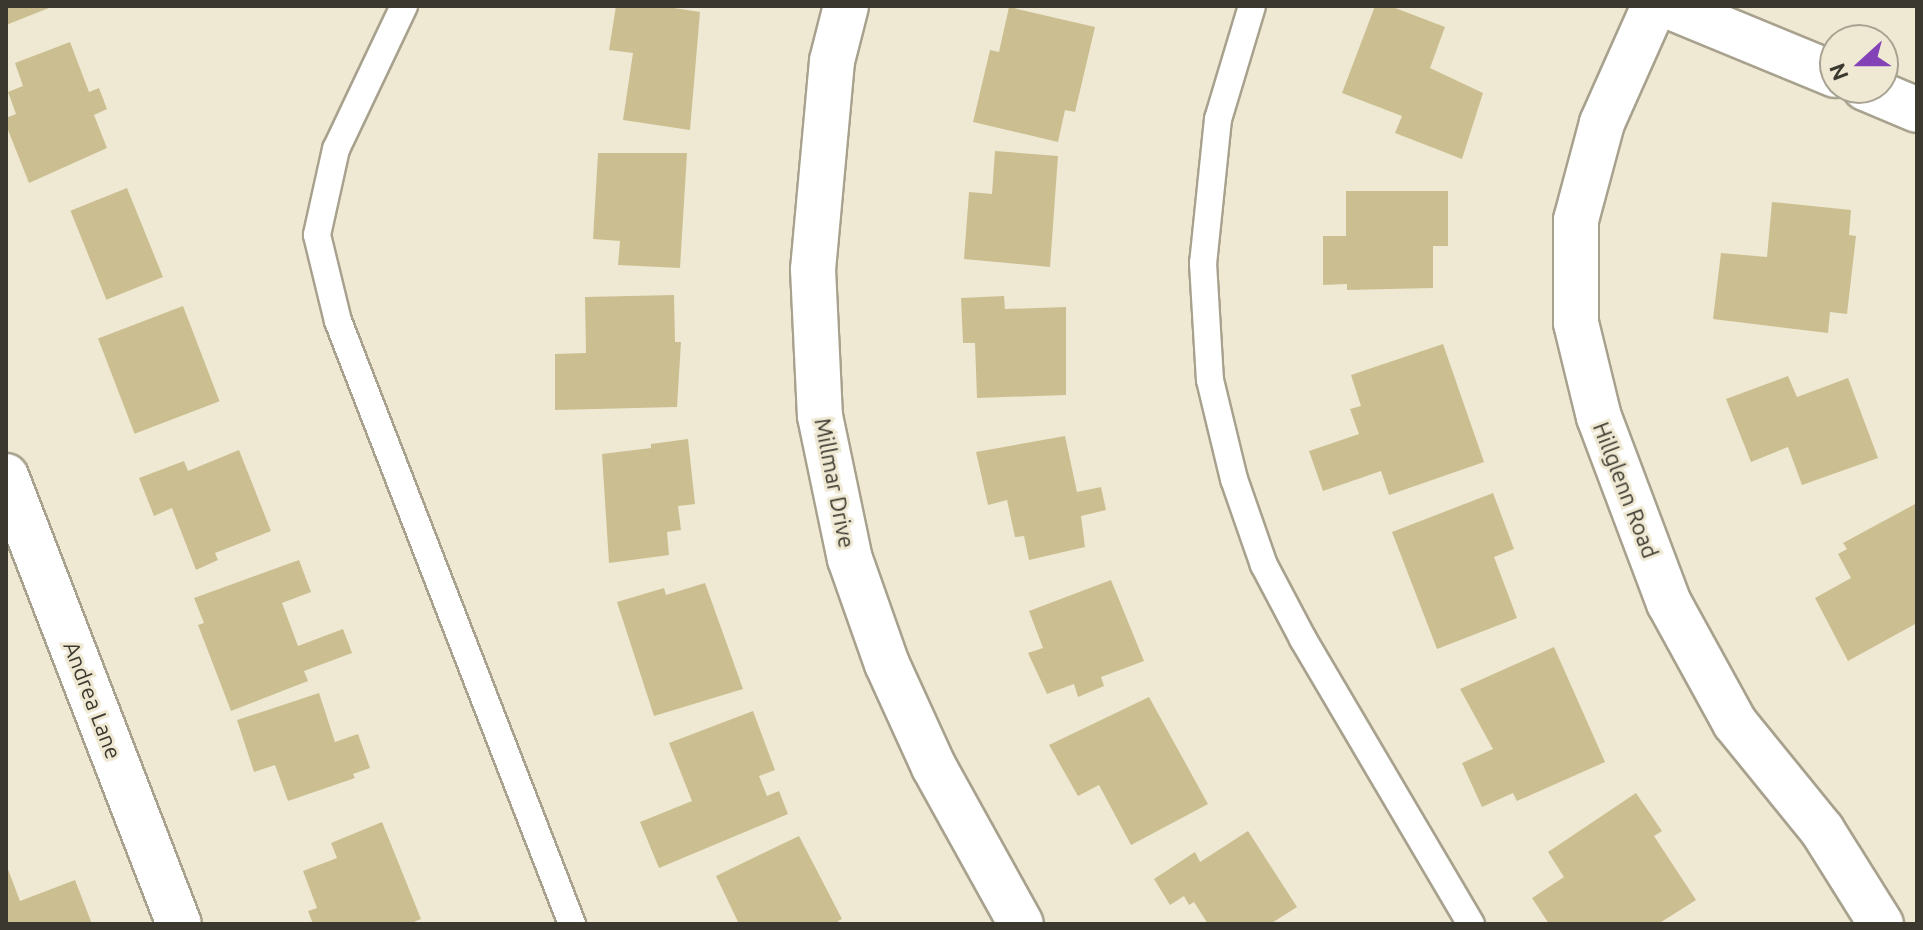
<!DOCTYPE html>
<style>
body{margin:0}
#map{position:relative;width:1923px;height:930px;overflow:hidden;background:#efe9d3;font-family:Ubuntu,sans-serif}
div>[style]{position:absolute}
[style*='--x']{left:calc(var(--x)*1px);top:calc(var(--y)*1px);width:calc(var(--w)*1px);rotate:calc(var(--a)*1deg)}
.building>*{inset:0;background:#cbbf91;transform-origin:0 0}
.roads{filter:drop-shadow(2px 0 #a7a18d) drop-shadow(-2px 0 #a7a18d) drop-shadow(0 2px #a7a18d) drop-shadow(0 -2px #a7a18d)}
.lane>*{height:26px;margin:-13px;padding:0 13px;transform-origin:13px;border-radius:13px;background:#fff}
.street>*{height:44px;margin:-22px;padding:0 22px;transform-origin:22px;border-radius:22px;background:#fff}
.secondary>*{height:44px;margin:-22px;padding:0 22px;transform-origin:22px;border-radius:22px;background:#fff}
span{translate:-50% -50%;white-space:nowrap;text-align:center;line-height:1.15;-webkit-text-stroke:6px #efe9d3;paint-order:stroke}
.street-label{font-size:22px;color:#3a382f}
.frame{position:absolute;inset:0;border:8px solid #3a382f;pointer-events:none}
.north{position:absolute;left:1819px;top:24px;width:80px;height:80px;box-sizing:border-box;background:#efe9d3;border:2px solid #a7a291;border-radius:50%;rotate:249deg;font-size:22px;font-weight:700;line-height:32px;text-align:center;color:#3a382f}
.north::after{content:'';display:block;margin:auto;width:28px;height:36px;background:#8343b7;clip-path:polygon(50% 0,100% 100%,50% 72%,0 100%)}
</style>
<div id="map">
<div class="building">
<i style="clip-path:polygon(6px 6px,54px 6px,6px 25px)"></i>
<i style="clip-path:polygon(616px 6px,661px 6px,700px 12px,690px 130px,623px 120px,633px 53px,609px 50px)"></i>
<i style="clip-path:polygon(1375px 6px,1390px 6px,1445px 27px,1430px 68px,1483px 93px,1462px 159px,1395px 133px,1402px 116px,1342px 93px)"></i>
<i style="clip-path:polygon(1009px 7px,1095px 27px,1075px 112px,1065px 110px,1058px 142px,973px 122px,990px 50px,999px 52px)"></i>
<i style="clip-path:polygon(70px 42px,89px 92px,99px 88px,107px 109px,94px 115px,107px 148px,29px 183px,6px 125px,6px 118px,16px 114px,8px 92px,23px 86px,15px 63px)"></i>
<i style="clip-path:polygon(995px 151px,1058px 156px,1050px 267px,964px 259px,969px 192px,992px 194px)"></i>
<i style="clip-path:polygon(598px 153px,687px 153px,680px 268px,618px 265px,620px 241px,593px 239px)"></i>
<i style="left:127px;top:188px;width:96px;height:61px;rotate:68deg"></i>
<i style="clip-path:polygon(1346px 191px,1448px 191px,1448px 246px,1433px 246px,1433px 288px,1347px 290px,1347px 284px,1323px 285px,1323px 236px,1346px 236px)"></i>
<i style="clip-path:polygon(1772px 202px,1851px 210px,1849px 235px,1856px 236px,1847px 314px,1830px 312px,1828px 333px,1713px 319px,1721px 253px,1767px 257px)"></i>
<i style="clip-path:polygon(674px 295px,675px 342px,681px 342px,677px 407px,555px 410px,555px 354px,586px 353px,585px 297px)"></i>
<i style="clip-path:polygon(1004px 296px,1005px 309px,1066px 307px,1066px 395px,977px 398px,975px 343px,963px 343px,961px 298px)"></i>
<i style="left:183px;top:306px;width:102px;height:91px;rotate:69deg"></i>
<i style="clip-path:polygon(1443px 344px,1484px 462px,1389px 495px,1381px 471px,1323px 491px,1309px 451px,1359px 434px,1350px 409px,1361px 406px,1351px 375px)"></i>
<i style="clip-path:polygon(1788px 376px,1797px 397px,1848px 378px,1878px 458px,1802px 485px,1788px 447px,1751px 462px,1726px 399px)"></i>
<i style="clip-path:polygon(1065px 436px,1077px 492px,1101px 487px,1106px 510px,1081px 516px,1085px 547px,1029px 560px,1024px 536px,1015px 537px,1007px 500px,988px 505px,976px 452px)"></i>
<i style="clip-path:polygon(688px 439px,695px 504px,678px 506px,681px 530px,667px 532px,669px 555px,609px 563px,602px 454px,651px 448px,651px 444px)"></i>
<i style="clip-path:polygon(239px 450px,271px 531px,215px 553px,218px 560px,196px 570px,172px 508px,154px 516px,139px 478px,184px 461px,188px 471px)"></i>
<i style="clip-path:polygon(1493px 493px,1514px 549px,1494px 557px,1517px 618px,1437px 649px,1392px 532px)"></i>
<i style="clip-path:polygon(1917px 503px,1917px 623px,1848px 661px,1815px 598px,1851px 578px,1838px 554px,1847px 549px,1843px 543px)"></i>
<i style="clip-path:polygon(299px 560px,311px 592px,282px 603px,298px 646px,343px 629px,352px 653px,304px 671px,308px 681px,231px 711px,198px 625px,204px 623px,194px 598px)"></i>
<i style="clip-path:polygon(1111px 580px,1144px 661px,1101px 677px,1104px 686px,1078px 697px,1074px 684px,1047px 694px,1028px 653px,1043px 648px,1029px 611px)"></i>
<i style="clip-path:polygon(705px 583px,743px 689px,654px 716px,617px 602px,664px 588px,666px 595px)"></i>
<i style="clip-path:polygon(1554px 647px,1605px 762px,1517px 801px,1513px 793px,1482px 807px,1462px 763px,1493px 749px,1460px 689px)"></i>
<i style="clip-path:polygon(319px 693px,335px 742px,358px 734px,370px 768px,353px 774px,355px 778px,288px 801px,275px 765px,254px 772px,237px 720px)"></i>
<i style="clip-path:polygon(1149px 697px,1208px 804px,1131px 845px,1099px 785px,1078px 796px,1049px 745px)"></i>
<i style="clip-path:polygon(753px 711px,775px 770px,759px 776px,767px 796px,779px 791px,788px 814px,659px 868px,640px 822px,692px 801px,669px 743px)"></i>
<i style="clip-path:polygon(1636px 793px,1662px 831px,1654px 836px,1696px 900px,1658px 924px,1549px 924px,1532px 898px,1564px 877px,1548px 852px)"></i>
<i style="clip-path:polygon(382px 822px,421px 919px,409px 924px,313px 924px,308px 911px,317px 908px,303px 871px,337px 858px,331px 843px)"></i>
<i style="clip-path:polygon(1248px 831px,1297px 907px,1270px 924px,1208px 924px,1194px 902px,1189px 905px,1184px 896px,1170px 905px,1154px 879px,1195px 852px,1200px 862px)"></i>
<i style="clip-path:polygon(799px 836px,842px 919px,838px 921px,840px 924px,739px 924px,716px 876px)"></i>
<i style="clip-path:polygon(6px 864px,20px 901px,75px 880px,92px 924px,6px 924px)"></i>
</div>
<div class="roads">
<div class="lane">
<i style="--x:404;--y:6;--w:158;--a:115.4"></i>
<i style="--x:336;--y:149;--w:88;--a:102.5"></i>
<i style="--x:317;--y:235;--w:89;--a:76.3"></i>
<i style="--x:338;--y:321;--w:647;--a:68.79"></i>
<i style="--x:1252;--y:6;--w:118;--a:106.7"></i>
<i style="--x:1218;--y:119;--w:145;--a:95.9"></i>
<i style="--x:1203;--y:263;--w:117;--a:86.6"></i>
<i style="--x:1210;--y:380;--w:102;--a:76.4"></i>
<i style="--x:1234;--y:479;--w:91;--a:70.8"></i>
<i style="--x:1264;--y:565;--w:84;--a:62.2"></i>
<i style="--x:1303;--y:639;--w:331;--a:59.5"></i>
</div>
<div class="street">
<i style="--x:1654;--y:6;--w:128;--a:114"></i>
<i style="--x:1602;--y:123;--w:100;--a:105"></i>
<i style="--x:1576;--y:220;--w:103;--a:90"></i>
<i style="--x:1576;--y:323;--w:97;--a:76.3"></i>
<i style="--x:1599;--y:417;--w:199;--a:69.4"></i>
<i style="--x:1669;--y:603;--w:137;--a:61.2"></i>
<i style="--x:1735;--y:723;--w:138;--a:50.9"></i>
<i style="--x:1822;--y:830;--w:111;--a:57.9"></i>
<i style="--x:6;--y:476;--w:480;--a:68.9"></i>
</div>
<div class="secondary">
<i style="--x:846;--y:6;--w:57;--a:104.3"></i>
<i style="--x:832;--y:61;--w:209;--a:95.2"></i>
<i style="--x:813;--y:269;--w:147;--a:87.3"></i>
<i style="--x:820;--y:416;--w:146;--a:78.2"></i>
<i style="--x:850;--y:559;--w:111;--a:70.6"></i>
<i style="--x:887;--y:664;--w:113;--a:65.5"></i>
<i style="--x:934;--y:767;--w:179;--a:61"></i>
<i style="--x:1668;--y:6;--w:181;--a:22.4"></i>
<i style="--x:1865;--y:88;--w:56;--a:22.9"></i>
</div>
</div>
<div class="street-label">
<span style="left:835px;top:483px;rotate:79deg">Millmar Drive</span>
<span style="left:1626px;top:490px;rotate:69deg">Hillglenn Road</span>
<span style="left:93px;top:700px;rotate:69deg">Andrea Lane</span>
</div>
<div class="frame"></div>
<div class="north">N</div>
</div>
